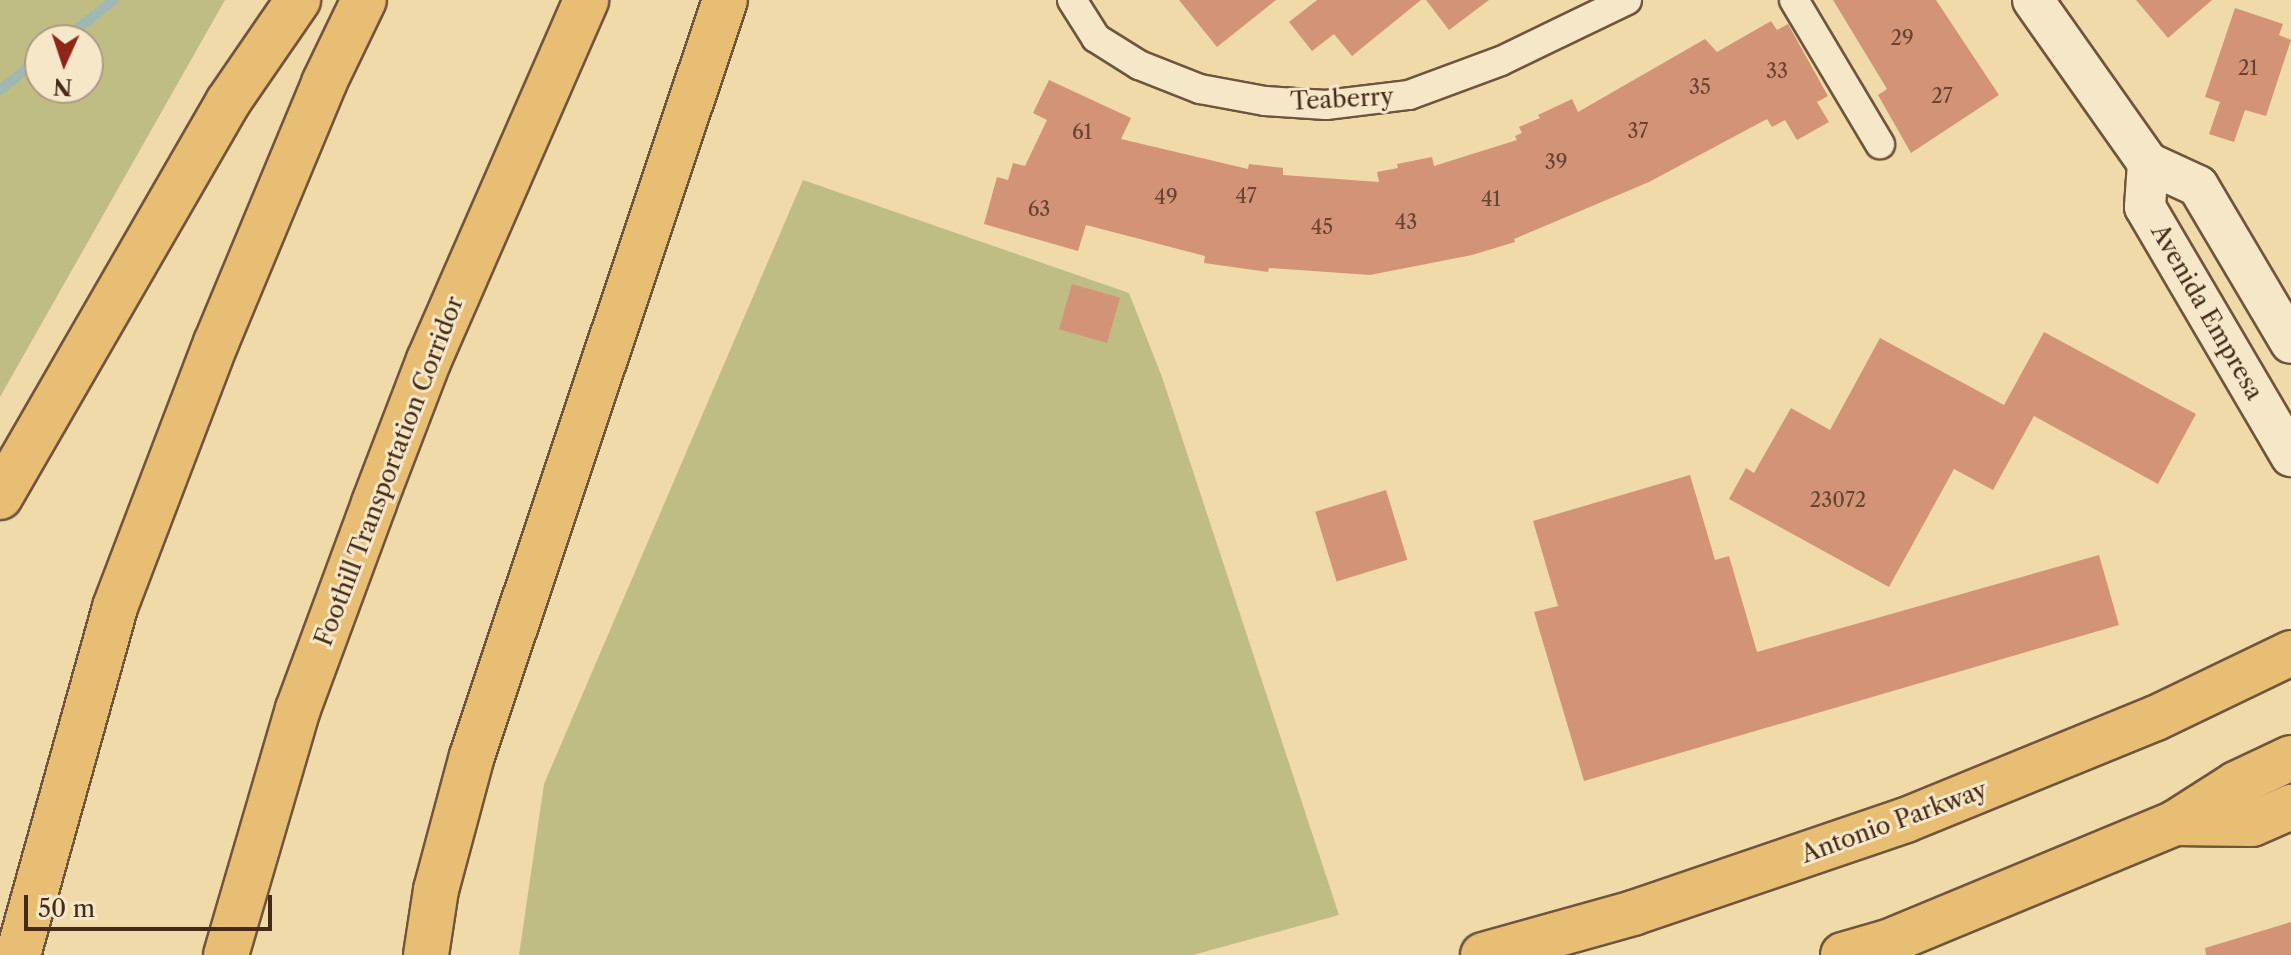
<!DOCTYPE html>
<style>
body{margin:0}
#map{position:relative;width:2291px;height:955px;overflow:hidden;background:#f0daa9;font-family:"Libre Caslon Text",serif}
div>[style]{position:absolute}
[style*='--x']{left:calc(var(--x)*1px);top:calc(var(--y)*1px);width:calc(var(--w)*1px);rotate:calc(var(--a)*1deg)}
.green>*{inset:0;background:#c0bd84}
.stream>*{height:10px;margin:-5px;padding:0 5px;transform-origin:5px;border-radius:5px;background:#9fb8b4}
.building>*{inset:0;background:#d39377;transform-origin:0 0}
.roads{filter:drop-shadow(2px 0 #70553d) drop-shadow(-2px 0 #70553d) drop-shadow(0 2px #70553d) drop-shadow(0 -2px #70553d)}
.street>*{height:28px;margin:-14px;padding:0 14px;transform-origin:14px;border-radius:14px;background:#f5e7c7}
.secondary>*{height:40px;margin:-20px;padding:0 20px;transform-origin:20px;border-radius:20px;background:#f5e7c7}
.primary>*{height:44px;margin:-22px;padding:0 22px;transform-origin:22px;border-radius:22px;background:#e8bd74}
.highway>*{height:44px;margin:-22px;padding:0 22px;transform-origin:22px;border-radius:22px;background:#e8bd74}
span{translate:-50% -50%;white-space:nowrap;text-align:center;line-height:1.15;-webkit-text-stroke:6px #f5e7c7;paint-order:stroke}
.number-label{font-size:20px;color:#684430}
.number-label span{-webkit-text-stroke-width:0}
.street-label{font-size:24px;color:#452919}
.north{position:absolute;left:24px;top:24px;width:80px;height:80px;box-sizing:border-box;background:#f5e7c7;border:2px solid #af9b81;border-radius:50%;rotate:183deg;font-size:22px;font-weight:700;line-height:32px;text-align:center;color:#452919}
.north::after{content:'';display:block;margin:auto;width:28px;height:36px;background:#8f2418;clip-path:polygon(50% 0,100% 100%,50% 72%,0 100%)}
.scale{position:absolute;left:24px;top:895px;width:248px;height:36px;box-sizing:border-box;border:4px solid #452919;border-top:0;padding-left:10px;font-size:24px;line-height:28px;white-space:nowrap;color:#452919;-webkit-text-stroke:6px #f5e7c7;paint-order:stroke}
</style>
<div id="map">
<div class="green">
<i style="clip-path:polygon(evenodd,0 0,225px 0,0 397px,0 0,40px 40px,88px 40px,88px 88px,40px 88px,40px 40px)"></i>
<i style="clip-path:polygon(803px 180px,1129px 293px,1162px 377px,1339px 915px,1193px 955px,519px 955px,544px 784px)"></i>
</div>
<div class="stream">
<i style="--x:63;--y:40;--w:65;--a:-38.1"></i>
<i style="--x:0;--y:90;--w:51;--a:-38.7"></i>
</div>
<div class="building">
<i style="clip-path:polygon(1179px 0,1276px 0,1217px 47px)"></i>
<i style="clip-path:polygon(1317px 0,1421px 0,1352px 56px,1334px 34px,1312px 51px,1289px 22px)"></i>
<i style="clip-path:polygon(1426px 0,1489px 0,1449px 30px)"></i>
<i style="clip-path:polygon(1833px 0,1936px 0,1999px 95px,1911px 153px,1878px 95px,1887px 89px)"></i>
<i style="clip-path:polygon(2136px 0,2212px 0,2168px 38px)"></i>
<i style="clip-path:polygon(2235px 8px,2283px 24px,2279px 35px,2291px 40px,2266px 116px,2245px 110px,2234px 142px,2209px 134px,2220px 102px,2205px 97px)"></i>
<i style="clip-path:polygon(1771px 21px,1777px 30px,1788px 24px,1828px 96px,1817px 102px,1829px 122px,1797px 140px,1785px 120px,1772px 127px,1767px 119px,1649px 182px,1514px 239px,1515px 242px,1472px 255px,1370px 275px,1269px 268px,1268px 272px,1204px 263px,1205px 256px,1086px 225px,1078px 251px,984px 224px,997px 177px,1008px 180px,1013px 163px,1025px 166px,1047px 120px,1033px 113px,1049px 80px,1131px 118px,1121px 139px,1248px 169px,1249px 164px,1283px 168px,1283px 175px,1379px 182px,1377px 172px,1398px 168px,1397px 164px,1432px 157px,1434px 166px,1517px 140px,1515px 136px,1522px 133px,1519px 127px,1540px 118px,1538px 115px,1572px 99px,1578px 112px,1705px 39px,1717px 52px)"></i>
<i style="left:1072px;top:284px;width:50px;height:47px;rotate:16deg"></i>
<i style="clip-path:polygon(2044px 332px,2196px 414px,2158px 484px,2034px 416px,1993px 490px,1954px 469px,1889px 587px,1729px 499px,1746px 468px,1754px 473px,1791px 408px,1830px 430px,1880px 338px,2004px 405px)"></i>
<i style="clip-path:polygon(1690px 475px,1715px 560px,1729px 556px,1757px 652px,2099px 555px,2119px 625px,1584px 781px,1534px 612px,1558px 606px,1533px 521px)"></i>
<i style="left:1386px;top:490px;width:73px;height:74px;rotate:73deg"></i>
<i style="clip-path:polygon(2291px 922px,2291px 955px,2206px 955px,2205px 948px)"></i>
</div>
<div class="roads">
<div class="street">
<i style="--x:1072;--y:0;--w:45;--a:57.7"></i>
<i style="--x:1096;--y:38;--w:51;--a:32.1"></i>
<i style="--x:1139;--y:65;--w:66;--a:21.5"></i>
<i style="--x:1200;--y:89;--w:66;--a:10.5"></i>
<i style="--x:1265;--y:101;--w:61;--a:3.8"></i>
<i style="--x:1326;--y:105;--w:84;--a:-6.9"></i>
<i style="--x:1409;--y:95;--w:98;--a:-20.3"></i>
<i style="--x:1501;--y:61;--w:140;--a:-25.8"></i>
<i style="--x:1794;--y:0;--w:168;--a:59.2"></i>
</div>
<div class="secondary">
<i style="--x:2033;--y:0;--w:199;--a:54.8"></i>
<i style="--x:2148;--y:163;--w:55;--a:24.7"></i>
<i style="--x:2198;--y:186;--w:182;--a:59.4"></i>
<i style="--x:2148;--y:163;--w:44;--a:93.9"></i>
<i style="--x:2145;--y:207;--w:289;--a:59.6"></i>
</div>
<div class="primary">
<i style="--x:2175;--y:823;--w:77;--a:0.7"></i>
<i style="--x:2252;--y:824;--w:43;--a:-23.6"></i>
<i style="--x:1483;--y:955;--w:156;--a:-15.6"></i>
<i style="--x:1633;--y:913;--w:288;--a:-18.8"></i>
<i style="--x:1906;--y:820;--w:270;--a:-22.2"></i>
<i style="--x:2156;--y:718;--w:150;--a:-25.7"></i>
<i style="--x:1843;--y:955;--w:47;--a:-16.1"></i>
<i style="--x:1888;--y:942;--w:311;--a:-22.5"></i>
<i style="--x:2175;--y:823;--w:72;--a:-32.6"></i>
<i style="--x:2236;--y:784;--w:61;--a:-25.3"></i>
</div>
<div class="highway">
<i style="--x:0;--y:497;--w:456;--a:-60"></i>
<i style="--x:228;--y:102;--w:124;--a:-55.5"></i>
<i style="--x:18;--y:955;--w:361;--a:-74.4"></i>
<i style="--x:115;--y:607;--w:283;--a:-69.1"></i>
<i style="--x:216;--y:343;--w:282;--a:-67.4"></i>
<i style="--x:324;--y:83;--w:92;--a:-64.3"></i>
<i style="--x:226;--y:955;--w:256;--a:-73.7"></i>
<i style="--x:298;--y:709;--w:220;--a:-69.7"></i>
<i style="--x:374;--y:503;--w:153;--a:-69"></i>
<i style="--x:429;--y:360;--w:393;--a:-66.4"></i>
<i style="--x:426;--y:955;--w:66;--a:-81.3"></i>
<i style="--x:436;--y:890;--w:139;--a:-75"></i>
<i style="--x:472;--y:756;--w:797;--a:-71.5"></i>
</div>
</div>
<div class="number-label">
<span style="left:1902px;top:38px">29</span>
<span style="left:2248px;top:68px">21</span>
<span style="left:1777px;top:71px">33</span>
<span style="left:1700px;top:87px">35</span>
<span style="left:1942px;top:96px">27</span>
<span style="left:1638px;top:131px">37</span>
<span style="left:1082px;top:132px">61</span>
<span style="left:1556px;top:162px">39</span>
<span style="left:1246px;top:196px">47</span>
<span style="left:1166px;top:197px">49</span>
<span style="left:1491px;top:199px">41</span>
<span style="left:1039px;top:209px">63</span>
<span style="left:1406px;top:222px">43</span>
<span style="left:1322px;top:227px">45</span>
<span style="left:1838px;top:500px">23072</span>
</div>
<div class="street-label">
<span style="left:1342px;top:99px;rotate:-3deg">Teaberry</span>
<span style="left:2207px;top:312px;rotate:60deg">Avenida Empresa</span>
<span style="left:389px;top:471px;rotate:-69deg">Foothill Transportation Corridor</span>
<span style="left:1894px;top:822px;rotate:-20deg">Antonio Parkway</span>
</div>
<div class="north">N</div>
<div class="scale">50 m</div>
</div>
